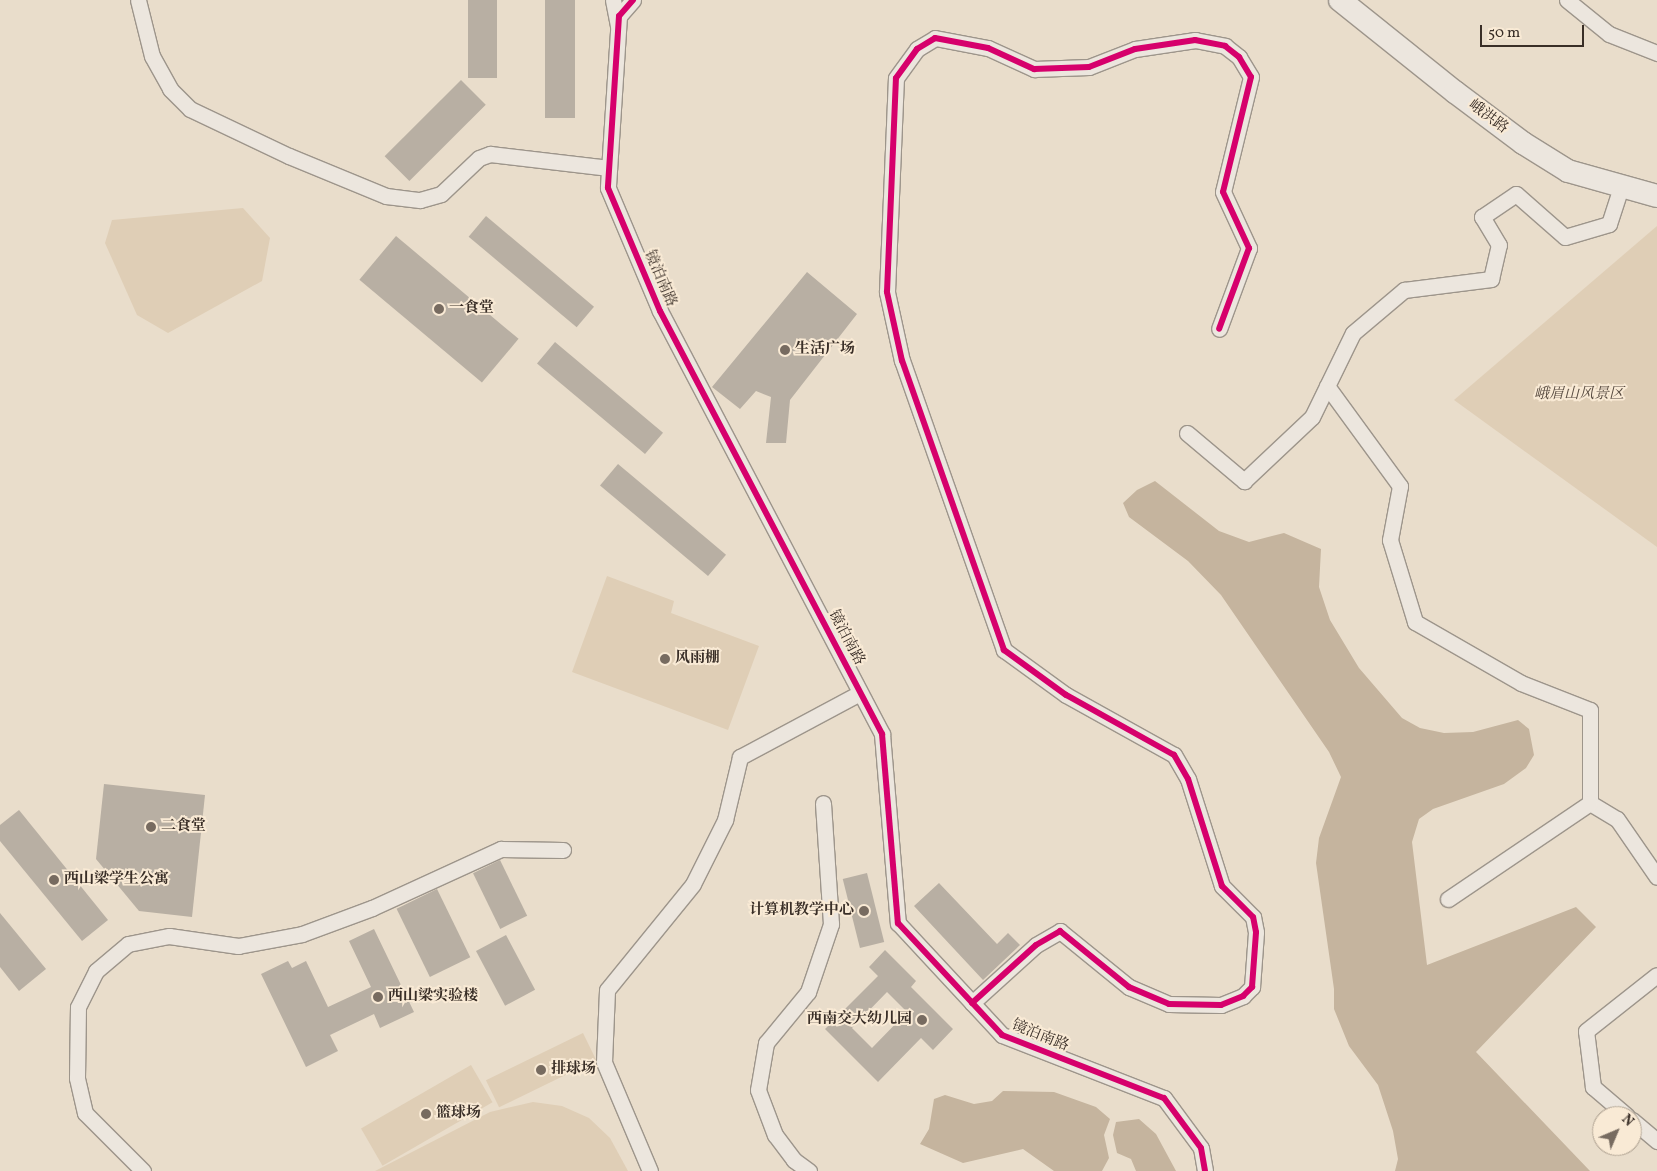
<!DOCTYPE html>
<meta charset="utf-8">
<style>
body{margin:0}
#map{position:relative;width:1657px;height:1171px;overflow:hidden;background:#e9ddcb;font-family:Vollkorn,"Noto Serif SC",serif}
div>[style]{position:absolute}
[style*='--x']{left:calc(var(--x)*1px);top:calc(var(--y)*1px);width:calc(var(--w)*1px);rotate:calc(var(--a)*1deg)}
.green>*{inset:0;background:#dfceb6;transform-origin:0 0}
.water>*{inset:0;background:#c5b49e}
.building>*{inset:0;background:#b8afa3;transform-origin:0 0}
.roads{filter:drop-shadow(1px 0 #9d958b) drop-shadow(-1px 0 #9d958b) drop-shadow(0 1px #9d958b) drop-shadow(0 -1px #9d958b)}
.minor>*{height:15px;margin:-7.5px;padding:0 7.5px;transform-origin:7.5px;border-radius:7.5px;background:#ece6de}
.secondary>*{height:22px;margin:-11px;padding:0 11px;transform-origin:11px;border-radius:11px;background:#ece6de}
.cycleway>*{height:6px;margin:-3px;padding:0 3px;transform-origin:3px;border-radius:3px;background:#d6006c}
.dots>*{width:14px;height:14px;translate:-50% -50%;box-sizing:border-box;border:2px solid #f9ead5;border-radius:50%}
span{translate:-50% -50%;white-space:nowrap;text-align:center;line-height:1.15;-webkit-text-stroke:4px #f9ead5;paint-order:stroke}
.street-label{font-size:15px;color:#392e27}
.poi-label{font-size:15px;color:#392e27;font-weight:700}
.left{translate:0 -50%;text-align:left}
.right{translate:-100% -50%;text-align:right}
.park-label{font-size:15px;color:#584b40;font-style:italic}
.north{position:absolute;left:1592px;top:1106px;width:50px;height:50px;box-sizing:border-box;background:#f9ead5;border:1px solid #ac9f8f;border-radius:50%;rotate:45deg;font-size:14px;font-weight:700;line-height:20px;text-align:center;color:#392e27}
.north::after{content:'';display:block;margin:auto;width:18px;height:22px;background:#776b60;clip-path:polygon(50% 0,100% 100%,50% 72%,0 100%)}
.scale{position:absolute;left:1480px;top:25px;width:104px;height:22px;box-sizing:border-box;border:2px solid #392e27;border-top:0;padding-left:6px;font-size:15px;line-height:18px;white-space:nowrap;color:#392e27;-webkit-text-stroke:4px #f9ead5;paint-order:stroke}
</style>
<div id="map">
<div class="green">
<i style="clip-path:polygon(243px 208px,270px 238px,262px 281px,168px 333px,137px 315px,105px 243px,112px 220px)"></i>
<i style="clip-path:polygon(1657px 226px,1657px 547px,1454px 400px)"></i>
<i style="clip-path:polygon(607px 576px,674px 601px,671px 613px,759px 646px,728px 730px,572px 672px)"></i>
<i style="left:583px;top:1033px;width:30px;height:108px;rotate:64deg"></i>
<i style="left:471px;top:1065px;width:43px;height:127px;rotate:60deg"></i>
<i style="clip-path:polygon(533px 1102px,562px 1106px,589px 1118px,610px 1138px,628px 1171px,375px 1171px,490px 1112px)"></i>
</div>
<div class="water">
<i style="clip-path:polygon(1155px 481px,1219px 531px,1249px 542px,1284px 533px,1321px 549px,1319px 587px,1330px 620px,1359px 668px,1402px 718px,1420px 728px,1444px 733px,1473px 732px,1518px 720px,1529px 729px,1534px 755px,1526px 768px,1504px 784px,1433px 809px,1419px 819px,1412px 842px,1427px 965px,1576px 907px,1596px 927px,1476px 1052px,1590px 1171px,1395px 1171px,1398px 1159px,1393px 1131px,1378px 1085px,1349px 1046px,1334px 1009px,1334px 989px,1316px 863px,1319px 838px,1341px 777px,1329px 752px,1221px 595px,1188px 561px,1129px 517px,1123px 503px,1137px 490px)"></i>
<i style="clip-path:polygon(1003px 1091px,1054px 1092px,1096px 1107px,1110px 1119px,1104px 1135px,1109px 1158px,1102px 1171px,1054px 1171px,1023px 1149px,963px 1163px,920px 1144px,929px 1129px,934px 1099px,945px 1095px,974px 1104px,992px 1101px)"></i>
<i style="clip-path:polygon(1139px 1119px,1156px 1134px,1176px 1171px,1136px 1171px,1131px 1159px,1117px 1153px,1113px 1135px,1116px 1122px)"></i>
</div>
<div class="building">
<i style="left:468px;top:0;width:29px;height:78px"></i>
<i style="left:545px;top:0;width:30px;height:118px"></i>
<i style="left:461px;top:80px;width:35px;height:108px;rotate:45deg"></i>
<i style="left:486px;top:216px;width:141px;height:27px;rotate:40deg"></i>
<i style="left:396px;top:236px;width:160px;height:57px;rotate:40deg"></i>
<i style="clip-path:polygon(807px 272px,857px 314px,790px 400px,786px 443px,766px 443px,771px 397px,756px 391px,740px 409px,712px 387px)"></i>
<i style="left:555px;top:342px;width:141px;height:28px;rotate:40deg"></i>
<i style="left:618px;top:464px;width:141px;height:28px;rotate:40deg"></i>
<i style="clip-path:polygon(104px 784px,205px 795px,192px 917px,139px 911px,96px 859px)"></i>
<i style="clip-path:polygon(19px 810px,108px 920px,82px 941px,0 841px,0 825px)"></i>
<i style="left:500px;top:860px;width:62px;height:30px;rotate:64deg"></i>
<i style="left:867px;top:873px;width:71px;height:25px;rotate:76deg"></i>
<i style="clip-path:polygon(939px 883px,997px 944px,1008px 933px,1020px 945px,983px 980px,914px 906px)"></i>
<i style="left:437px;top:889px;width:76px;height:45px;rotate:64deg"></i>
<i style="clip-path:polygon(0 913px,46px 969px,19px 991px,0 967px)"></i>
<i style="clip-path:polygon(374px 929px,414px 1012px,380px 1028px,374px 1014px,330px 1035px,338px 1051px,306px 1067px,261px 974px,288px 961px,292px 968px,306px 961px,328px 1007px,371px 987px,349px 941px)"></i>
<i style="left:506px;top:935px;width:62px;height:34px;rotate:62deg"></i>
<i style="clip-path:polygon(evenodd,885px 950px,916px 981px,911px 987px,953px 1029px,933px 1050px,921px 1038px,878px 1082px,825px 1029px,878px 976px,869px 967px,885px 950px,887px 992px,907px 1012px,872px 1048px,852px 1028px,887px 992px)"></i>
</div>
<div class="roads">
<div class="minor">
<i style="--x:138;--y:0;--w:58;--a:76"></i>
<i style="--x:152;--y:56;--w:38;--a:61"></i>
<i style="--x:170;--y:89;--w:28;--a:45"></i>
<i style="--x:190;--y:109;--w:110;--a:25.4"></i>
<i style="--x:289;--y:156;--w:105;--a:22.4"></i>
<i style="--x:386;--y:196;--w:34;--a:7"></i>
<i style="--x:420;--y:200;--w:22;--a:-16"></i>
<i style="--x:441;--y:194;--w:52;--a:-43.5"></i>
<i style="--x:479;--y:158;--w:12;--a:-20"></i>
<i style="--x:490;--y:154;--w:120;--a:6.7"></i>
<i style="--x:613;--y:0;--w:26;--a:79"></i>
<i style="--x:633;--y:0;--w:21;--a:131"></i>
<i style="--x:619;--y:16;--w:172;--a:93.7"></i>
<i style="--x:608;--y:188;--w:134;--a:67.1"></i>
<i style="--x:660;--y:311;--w:478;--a:62.3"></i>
<i style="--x:882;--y:734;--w:190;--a:85.2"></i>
<i style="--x:898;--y:923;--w:153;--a:47.1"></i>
<i style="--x:1002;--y:1035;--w:174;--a:21.3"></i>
<i style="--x:1164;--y:1098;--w:62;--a:53.5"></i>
<i style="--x:1201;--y:1148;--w:23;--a:80"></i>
<i style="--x:1567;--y:0;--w:54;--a:39"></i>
<i style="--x:1609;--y:34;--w:52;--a:21.6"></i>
<i style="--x:1327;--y:386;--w:124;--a:53.9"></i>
<i style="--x:1400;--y:486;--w:55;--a:100.5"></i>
<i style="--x:1390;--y:540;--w:86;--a:73"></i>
<i style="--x:1415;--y:622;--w:122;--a:29.9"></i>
<i style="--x:1521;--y:683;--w:74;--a:21.4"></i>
<i style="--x:1590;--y:710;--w:93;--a:90"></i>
<i style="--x:1590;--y:803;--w:31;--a:31"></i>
<i style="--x:1617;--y:819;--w:70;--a:55.4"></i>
<i style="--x:1187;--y:433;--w:75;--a:40.1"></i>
<i style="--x:1244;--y:481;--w:93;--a:-43.3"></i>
<i style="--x:1312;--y:417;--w:93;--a:-64"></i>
<i style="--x:1353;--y:333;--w:67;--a:-40.1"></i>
<i style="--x:1404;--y:290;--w:88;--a:-7.2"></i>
<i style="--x:1491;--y:279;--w:35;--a:-77"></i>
<i style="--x:1499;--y:245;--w:33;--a:-121"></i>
<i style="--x:1482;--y:217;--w:41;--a:-34.1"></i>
<i style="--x:1516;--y:194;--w:65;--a:41.3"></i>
<i style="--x:1565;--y:237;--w:46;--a:-16.5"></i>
<i style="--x:1609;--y:224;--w:39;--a:-72"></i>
<i style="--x:1448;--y:899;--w:171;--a:-34.1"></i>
<i style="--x:972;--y:1003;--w:86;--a:-42.2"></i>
<i style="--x:1036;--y:945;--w:28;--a:-30"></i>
<i style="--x:1060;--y:931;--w:89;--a:39.1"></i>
<i style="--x:1129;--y:987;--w:43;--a:23"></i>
<i style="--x:1169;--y:1004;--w:52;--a:1.1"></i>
<i style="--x:1221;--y:1005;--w:24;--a:-22"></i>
<i style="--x:1243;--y:996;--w:13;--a:-45"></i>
<i style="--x:1252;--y:987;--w:55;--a:-85.8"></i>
<i style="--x:1256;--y:932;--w:15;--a:-101"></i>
<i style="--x:1253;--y:917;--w:44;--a:-135"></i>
<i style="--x:1222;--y:886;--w:112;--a:-107.6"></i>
<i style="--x:1188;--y:779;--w:28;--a:-120"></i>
<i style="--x:1174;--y:755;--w:124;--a:-150.9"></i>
<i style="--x:1066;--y:695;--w:77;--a:-144"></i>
<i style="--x:1004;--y:650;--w:306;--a:-109.4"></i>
<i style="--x:902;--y:361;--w:71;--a:-102.3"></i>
<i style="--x:887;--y:292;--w:214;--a:-87.6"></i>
<i style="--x:896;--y:78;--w:36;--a:-54"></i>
<i style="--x:917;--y:49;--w:21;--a:-31"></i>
<i style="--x:935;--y:38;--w:54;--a:10.7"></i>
<i style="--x:988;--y:48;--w:51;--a:24.5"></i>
<i style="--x:1034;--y:69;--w:55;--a:-2.1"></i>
<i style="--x:1089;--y:67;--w:49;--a:-21.4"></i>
<i style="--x:1135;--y:49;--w:61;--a:-8.5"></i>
<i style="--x:1195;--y:40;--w:31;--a:11"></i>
<i style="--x:1225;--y:46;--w:18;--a:38"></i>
<i style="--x:1239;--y:57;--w:23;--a:59"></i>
<i style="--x:1251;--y:77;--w:118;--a:103.7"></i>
<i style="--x:1223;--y:192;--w:62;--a:65.1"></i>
<i style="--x:1249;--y:248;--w:86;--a:110.3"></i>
<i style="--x:1627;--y:1116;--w:45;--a:-139.5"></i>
<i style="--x:1593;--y:1087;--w:56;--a:-97.1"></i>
<i style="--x:1586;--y:1031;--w:90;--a:-38.3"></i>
<i style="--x:1632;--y:1120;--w:33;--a:40"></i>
<i style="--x:143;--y:1171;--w:82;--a:-135"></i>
<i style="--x:85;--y:1113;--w:36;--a:-103"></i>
<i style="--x:77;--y:1078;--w:71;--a:-89.2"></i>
<i style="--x:78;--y:1007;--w:40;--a:-63.4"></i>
<i style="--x:96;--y:971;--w:42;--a:-40.2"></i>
<i style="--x:128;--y:944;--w:42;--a:-11"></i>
<i style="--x:169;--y:936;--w:70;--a:8.2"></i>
<i style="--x:238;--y:946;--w:65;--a:-10.6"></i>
<i style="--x:302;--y:934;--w:75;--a:-20.4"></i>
<i style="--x:372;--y:908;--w:142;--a:-24.6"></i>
<i style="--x:501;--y:849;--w:62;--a:0.9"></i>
<i style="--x:650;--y:1171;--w:118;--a:-112.9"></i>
<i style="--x:604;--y:1062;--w:72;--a:-87.6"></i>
<i style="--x:607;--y:990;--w:136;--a:-50.9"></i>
<i style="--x:693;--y:884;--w:72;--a:-63.4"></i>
<i style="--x:725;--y:820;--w:65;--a:-76.6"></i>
<i style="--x:740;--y:757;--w:136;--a:-28.1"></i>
<i style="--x:809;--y:1171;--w:19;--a:-144"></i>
<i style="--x:794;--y:1160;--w:31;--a:-127"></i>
<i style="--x:775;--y:1135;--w:48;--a:-110.7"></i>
<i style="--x:758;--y:1090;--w:48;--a:-80.3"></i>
<i style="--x:766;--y:1043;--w:66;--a:-50.5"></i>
<i style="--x:808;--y:992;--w:72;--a:-71.3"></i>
<i style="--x:831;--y:924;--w:121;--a:-93.8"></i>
</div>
<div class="secondary">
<i style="--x:1340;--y:0;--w:147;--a:38.7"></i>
<i style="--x:1455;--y:92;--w:85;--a:36.9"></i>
<i style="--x:1523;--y:143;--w:53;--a:31.9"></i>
<i style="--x:1568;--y:171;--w:92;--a:15.7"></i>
</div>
</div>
<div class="cycleway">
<i style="--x:633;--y:0;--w:21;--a:131"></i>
<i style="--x:619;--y:16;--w:172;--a:93.7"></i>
<i style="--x:608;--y:188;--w:134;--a:67.1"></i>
<i style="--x:660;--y:311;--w:478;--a:62.3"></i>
<i style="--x:882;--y:734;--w:190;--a:85.2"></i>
<i style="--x:898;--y:923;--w:153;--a:47.1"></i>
<i style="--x:1002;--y:1035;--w:174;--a:21.3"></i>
<i style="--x:1164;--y:1098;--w:62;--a:53.5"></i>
<i style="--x:1201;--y:1148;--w:23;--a:80"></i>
<i style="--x:972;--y:1003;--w:86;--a:-42.2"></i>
<i style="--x:1036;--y:945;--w:28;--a:-30"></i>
<i style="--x:1060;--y:931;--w:89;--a:39.1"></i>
<i style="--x:1129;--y:987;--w:43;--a:23"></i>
<i style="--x:1169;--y:1004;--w:52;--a:1.1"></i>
<i style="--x:1221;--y:1005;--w:24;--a:-22"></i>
<i style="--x:1243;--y:996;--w:13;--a:-45"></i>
<i style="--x:1252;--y:987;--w:55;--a:-85.8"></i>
<i style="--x:1256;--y:932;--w:15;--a:-101"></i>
<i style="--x:1253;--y:917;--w:44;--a:-135"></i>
<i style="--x:1222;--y:886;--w:112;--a:-107.6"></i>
<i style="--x:1188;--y:779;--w:28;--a:-120"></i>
<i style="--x:1174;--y:755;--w:124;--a:-150.9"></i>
<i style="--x:1066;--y:695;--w:77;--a:-144"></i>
<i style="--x:1004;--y:650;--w:306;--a:-109.4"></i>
<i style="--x:902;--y:361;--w:71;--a:-102.3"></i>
<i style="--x:887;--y:292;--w:214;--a:-87.6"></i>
<i style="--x:896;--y:78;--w:36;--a:-54"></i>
<i style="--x:917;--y:49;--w:21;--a:-31"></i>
<i style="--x:935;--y:38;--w:54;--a:10.7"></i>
<i style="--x:988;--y:48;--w:51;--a:24.5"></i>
<i style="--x:1034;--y:69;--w:55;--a:-2.1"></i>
<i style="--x:1089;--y:67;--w:49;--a:-21.4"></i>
<i style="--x:1135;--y:49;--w:61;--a:-8.5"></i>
<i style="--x:1195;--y:40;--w:31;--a:11"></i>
<i style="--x:1225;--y:46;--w:18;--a:38"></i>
<i style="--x:1239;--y:57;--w:23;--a:59"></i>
<i style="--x:1251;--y:77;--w:118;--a:103.7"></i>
<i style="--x:1223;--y:192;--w:62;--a:65.1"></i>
<i style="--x:1249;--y:248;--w:86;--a:110.3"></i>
</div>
<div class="dots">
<i style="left:439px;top:309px;background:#776b60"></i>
<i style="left:785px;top:350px;background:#776b60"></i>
<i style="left:665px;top:659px;background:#776b60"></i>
<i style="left:151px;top:827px;background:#776b60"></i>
<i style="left:54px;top:880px;background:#776b60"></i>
<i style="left:864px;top:911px;background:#776b60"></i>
<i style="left:378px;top:997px;background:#776b60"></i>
<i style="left:922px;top:1020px;background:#776b60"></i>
<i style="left:541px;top:1070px;background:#776b60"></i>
<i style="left:426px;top:1114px;background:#776b60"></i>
</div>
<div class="street-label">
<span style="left:1488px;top:117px;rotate:37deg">峨洪路</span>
<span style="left:660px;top:279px;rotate:67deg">镜泊南路</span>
<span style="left:846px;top:638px;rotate:62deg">镜泊南路</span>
<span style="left:1040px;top:1036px;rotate:22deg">镜泊南路</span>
</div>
<div class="poi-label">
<span class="left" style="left:449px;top:309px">一食堂</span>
<span class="left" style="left:795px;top:350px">生活广场</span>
<span class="left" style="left:675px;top:659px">风雨棚</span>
<span class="left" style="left:161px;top:827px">二食堂</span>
<span class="left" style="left:64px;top:880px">西山梁学生公寓</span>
<span class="right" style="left:854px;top:911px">计算机教学中心</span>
<span class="left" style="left:388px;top:997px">西山梁实验楼</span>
<span class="right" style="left:912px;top:1020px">西南交大幼儿园</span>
<span class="left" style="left:551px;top:1070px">排球场</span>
<span class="left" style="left:436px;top:1114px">篮球场</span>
</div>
<div class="park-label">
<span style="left:1579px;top:395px">峨眉山风景区</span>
</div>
<div class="north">N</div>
<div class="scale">50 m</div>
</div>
